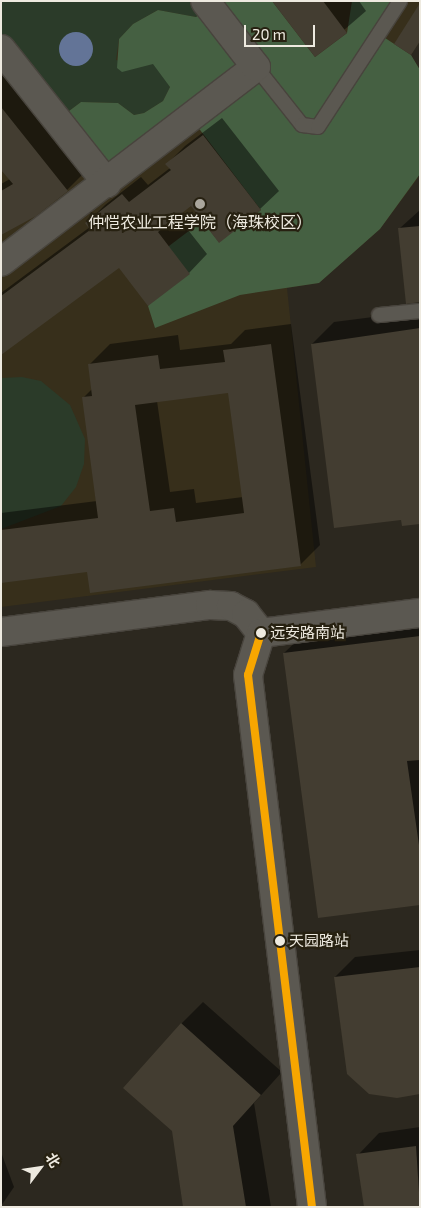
<!DOCTYPE html>
<meta charset="utf-8">
<style>
body{margin:0}
#map{position:relative;width:421px;height:1208px;overflow:hidden;background:#2c281f;font-family:"Exo 2","Noto Sans SC",sans-serif}
div>[style]{position:absolute}
[style*='--x']{left:calc(var(--x)*1px);top:calc(var(--y)*1px);width:calc(var(--w)*1px);rotate:calc(var(--a)*1deg)}
.built>*{inset:0;background:#372f1b}
.green>*{inset:0;background:#2b3b29}
.forest>*{inset:0;background:#456042}
.water>*{inset:0;background:#637497}
.round{border-radius:50%}
.shadow>*{inset:0;background:#0007}
.building>*{inset:0;background:#433d31}
.roads{filter:drop-shadow(1px 0 #48443d) drop-shadow(-1px 0 #48443d) drop-shadow(0 1px #48443d) drop-shadow(0 -1px #48443d)}
.lane>*{height:14px;margin:-7px;padding:0 7px;transform-origin:7px;border-radius:7px;background:#5b5851}
.street>*{height:28px;margin:-14px;padding:0 14px;transform-origin:14px;border-radius:14px;background:#5b5851}
.secondary>*{height:28px;margin:-14px;padding:0 14px;transform-origin:14px;border-radius:14px;background:#5b5851}
.bus-1>*{height:8px;margin:-4px;padding:0 4px;transform-origin:4px;border-radius:4px;background:#f7a600}
.dots>*{width:14px;height:14px;translate:-50% -50%;box-sizing:border-box;border:2px solid #272111;border-radius:50%}
span{translate:-50% -50%;white-space:nowrap;text-align:center;line-height:1.15;-webkit-text-stroke:4.5px #272111;paint-order:stroke}
.bus-label{font-size:15px;color:#eeeae0}
.left{translate:0 -50%;text-align:left}
.poi-label{font-size:16px;color:#eeeae0}
.frame{position:absolute;inset:0;border:2px solid #eeeae0;pointer-events:none}
.north{position:absolute;left:15px;top:1143px;width:50px;height:50px;-webkit-text-stroke:4px #272111;paint-order:stroke;rotate:59deg;font-size:14px;font-weight:700;line-height:20px;text-align:center;color:#eeeae0}
.north::after{content:'';display:block;margin:auto;width:18px;height:22px;background:#eeeae0;clip-path:polygon(50% 0,100% 100%,50% 72%,0 100%)}
.scale{position:absolute;left:244px;top:25px;width:71px;height:22px;box-sizing:border-box;border:2px solid #eeeae0;border-top:0;padding-left:6px;font-size:15px;line-height:18px;white-space:nowrap;color:#eeeae0;-webkit-text-stroke:4px #272111;paint-order:stroke}
</style>
<div id="map">
<div class="built">
<i style="clip-path:polygon(1px 1px,420px 1px,420px 41px,411px 55px,420px 70px,418px 178px,380px 229px,319px 283px,287px 288px,316px 567px,1px 607px)"></i>
</div>
<div class="green">
<i style="clip-path:polygon(1px 1px,220px 1px,196px 17px,158px 10px,133px 24px,119px 39px,116px 60px,138px 65px,153px 63px,160px 70px,170px 87px,163px 101px,144px 113px,134px 115px,118px 103px,81px 102px,57px 120px,1px 49px)"></i>
<i style="clip-path:polygon(22px 377px,41px 381px,70px 405px,85px 439px,84px 464px,76px 487px,61px 506px,1px 529px,1px 378px)"></i>
</div>
<div class="forest">
<i style="clip-path:polygon(220px 1px,272px 1px,315px 57px,347px 33px,352px 1px,400px 1px,379px 34px,411px 55px,420px 70px,420px 174px,380px 229px,319px 283px,240px 295px,155px 328px,148px 306px,169px 246px,202px 221px,219px 242px,261px 210px,191px 118px,107px 183px,57px 120px,81px 102px,118px 103px,134px 115px,144px 113px,163px 101px,170px 87px,153px 64px,122px 72px,117px 68px,119px 39px,133px 24px,158px 10px,196px 17px)"></i>
</div>
<div class="water">
<i class="round" style="left:59px;top:32px;width:34px;height:34px"></i>
</div>
<div class="shadow">
<i style="clip-path:polygon(273px 1px,359px 1px,366px 11px,315px 55px)"></i>
<i style="clip-path:polygon(1px 39px,87px 170px,67px 190px,1px 232px,1px 184px,10px 179px,1px 168px)"></i>
<i style="clip-path:polygon(222px 118px,279px 191px,260px 209px,191px 204px,177px 216px,207px 254px,189px 273px,119px 266px,1px 354px,1px 293px,90px 227px,87px 223px,105px 205px,141px 177px,148px 185px,170px 168px,167px 164px,185px 146px)"></i>
<i style="clip-path:polygon(420px 210px,420px 269px,400px 228px)"></i>
<i style="clip-path:polygon(420px 311px,420px 523px,402px 519px,312px 344px,334px 322px)"></i>
<i style="clip-path:polygon(evenodd,291px 324px,320px 545px,300px 565px,88px 570px,1px 581px,1px 513px,97px 501px,84px 397px,93px 388px,89px 365px,110px 344px,178px 335px,180px 350px,231px 344px,245px 330px,291px 324px,229px 391px,243px 497px,196px 503px,194px 489px,170px 492px,157px 401px,229px 391px)"></i>
<i style="clip-path:polygon(420px 616px,420px 904px,284px 653px,306px 632px)"></i>
<i style="clip-path:polygon(420px 950px,420px 1093px,335px 977px,355px 957px)"></i>
<i style="clip-path:polygon(203px 1002px,282px 1072px,254px 1103px,271px 1207px,184px 1207px,173px 1130px,181px 1024px)"></i>
<i style="clip-path:polygon(420px 1127px,420px 1207px,358px 1155px,379px 1133px)"></i>
<i style="clip-path:polygon(1px 1152px,14px 1187px,1px 1206px)"></i>
</div>
<div class="building">
<i style="clip-path:polygon(272px 1px,323px 1px,347px 33px,315px 57px)"></i>
<i style="clip-path:polygon(420px 3px,420px 41px,411px 55px,394px 44px)"></i>
<i style="clip-path:polygon(1px 107px,68px 191px,36px 216px,1px 235px,1px 191px,13px 184px,1px 170px)"></i>
<i style="clip-path:polygon(203px 135px,261px 210px,219px 243px,191px 206px,158px 232px,190px 274px,148px 306px,119px 268px,1px 355px,1px 296px,90px 230px,85px 223px,122px 194px,129px 202px,171px 170px,165px 164px)"></i>
<i style="clip-path:polygon(420px 226px,420px 302px,406px 304px,398px 228px)"></i>
<i style="clip-path:polygon(420px 328px,420px 524px,402px 526px,401px 520px,334px 528px,311px 344px)"></i>
<i style="clip-path:polygon(evenodd,271px 344px,301px 566px,90px 593px,87px 572px,1px 583px,1px 530px,98px 518px,82px 397px,92px 396px,88px 364px,158px 355px,160px 369px,225px 362px,223px 350px,271px 344px,228px 393px,244px 513px,176px 522px,174px 508px,150px 511px,135px 405px,228px 393px)"></i>
<i style="clip-path:polygon(420px 636px,420px 760px,407px 761px,420px 852px,420px 905px,318px 918px,283px 653px)"></i>
<i style="clip-path:polygon(420px 967px,420px 1094px,397px 1098px,369px 1094px,347px 1074px,334px 977px)"></i>
<i style="clip-path:polygon(181px 1023px,261px 1095px,233px 1126px,246px 1207px,183px 1207px,172px 1131px,123px 1088px)"></i>
<i style="clip-path:polygon(416px 1146px,420px 1207px,364px 1207px,356px 1154px)"></i>
</div>
<div class="roads">
<div class="lane">
<i style="--x:256;--y:67;--w:74;--a:51.6"></i>
<i style="--x:302;--y:125;--w:16;--a:7"></i>
<i style="--x:318;--y:127;--w:150;--a:-56.9"></i>
<i style="--x:379;--y:315;--w:41;--a:-5.6"></i>
</div>
<div class="street">
<i style="--x:1;--y:49;--w:171;--a:51.7"></i>
<i style="--x:1;--y:262;--w:321;--a:-37.4"></i>
<i style="--x:256;--y:67;--w:83;--a:-127.7"></i>
<i style="--x:1;--y:632;--w:211;--a:-7.4"></i>
<i style="--x:210;--y:605;--w:21;--a:3"></i>
<i style="--x:231;--y:606;--w:17;--a:28"></i>
<i style="--x:246;--y:614;--w:24;--a:52"></i>
</div>
<div class="secondary">
<i style="--x:312;--y:1207;--w:536;--a:-96.86"></i>
<i style="--x:248;--y:675;--w:44;--a:-72.8"></i>
<i style="--x:261;--y:633;--w:160;--a:-7.2"></i>
</div>
</div>
<div class="bus-1">
<i style="--x:261;--y:633;--w:44;--a:107.2"></i>
<i style="--x:248;--y:675;--w:536;--a:83.14"></i>
</div>
<div class="dots">
<i style="left:200px;top:204px;background:#aaa69c"></i>
<i style="left:261px;top:633px;background:#eeeae0"></i>
<i style="left:280px;top:941px;background:#eeeae0"></i>
</div>
<div class="bus-label">
<span class="left" style="left:270px;top:633px">远安路南站</span>
<span class="left" style="left:289px;top:941px">天园路站</span>
</div>
<div class="poi-label">
<span style="left:200px;top:222px">仲恺农业工程学院（海珠校区）</span>
</div>
<div class="frame"></div>
<div class="north">北</div>
<div class="scale">20 m</div>
</div>
